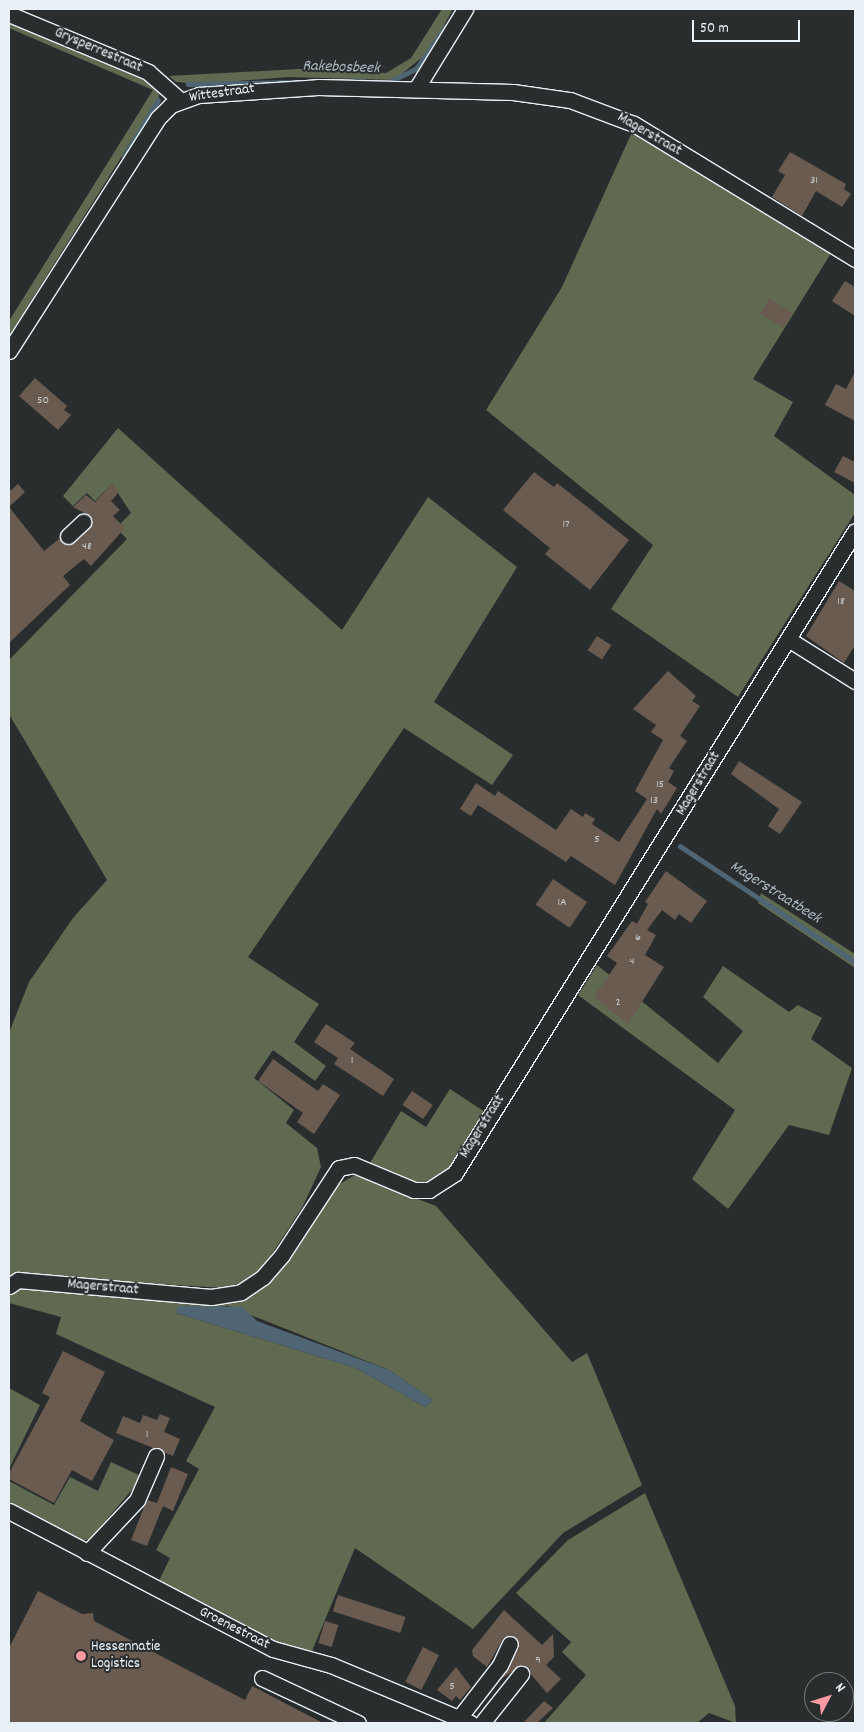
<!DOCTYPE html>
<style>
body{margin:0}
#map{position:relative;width:864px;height:1732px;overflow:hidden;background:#2a2d2e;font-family:Dekko,sans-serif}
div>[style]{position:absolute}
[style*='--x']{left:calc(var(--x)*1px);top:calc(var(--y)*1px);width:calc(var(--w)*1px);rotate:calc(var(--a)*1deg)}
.green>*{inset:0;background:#5f6a51}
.water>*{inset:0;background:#4f6573}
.stream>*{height:4.5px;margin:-2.25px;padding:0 2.25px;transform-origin:2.25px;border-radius:2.25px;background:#4f6573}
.building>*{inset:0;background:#695b50;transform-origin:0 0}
.roads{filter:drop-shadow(1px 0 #e8f1f8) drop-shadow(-1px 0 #e8f1f8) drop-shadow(0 1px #e8f1f8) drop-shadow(0 -1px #e8f1f8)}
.minor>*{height:15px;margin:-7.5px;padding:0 7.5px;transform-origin:7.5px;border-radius:7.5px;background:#2a2d2e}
.dots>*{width:14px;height:14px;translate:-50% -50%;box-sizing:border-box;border:2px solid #2a2d2e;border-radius:50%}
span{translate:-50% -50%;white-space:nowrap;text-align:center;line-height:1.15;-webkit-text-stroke:4px #2a2d2e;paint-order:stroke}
.number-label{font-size:12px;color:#c8ccce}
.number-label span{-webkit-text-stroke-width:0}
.street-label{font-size:15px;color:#e8f1f8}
.poi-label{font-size:15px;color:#e8f1f8}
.left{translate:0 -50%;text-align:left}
.water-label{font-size:16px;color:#abb9c3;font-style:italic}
.frame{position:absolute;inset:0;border:10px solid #e8f1f8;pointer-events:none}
.north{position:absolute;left:804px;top:1672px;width:50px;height:50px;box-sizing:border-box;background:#2a2d2e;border:1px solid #767b7f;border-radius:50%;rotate:50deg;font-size:14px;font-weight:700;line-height:20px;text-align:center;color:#e8f1f8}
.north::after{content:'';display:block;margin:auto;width:18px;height:22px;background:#ff9aa2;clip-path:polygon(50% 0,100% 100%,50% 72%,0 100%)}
.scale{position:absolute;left:692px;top:20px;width:108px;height:22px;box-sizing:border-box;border:2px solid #e8f1f8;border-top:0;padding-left:6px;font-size:15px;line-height:18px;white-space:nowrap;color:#e8f1f8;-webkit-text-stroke:4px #2a2d2e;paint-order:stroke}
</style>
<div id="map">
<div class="green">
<i style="clip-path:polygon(442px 9px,453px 9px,429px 52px,394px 80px,288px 77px,200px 84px,176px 82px,169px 76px,317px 68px,386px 73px,411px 58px)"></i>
<i style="clip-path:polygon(9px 20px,147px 79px,159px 90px,159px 97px,9px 336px,9px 321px,153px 90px,9px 28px)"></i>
<i style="clip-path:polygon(632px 132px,833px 250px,753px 379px,793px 402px,774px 436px,855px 495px,855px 513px,738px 697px,611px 609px,653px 545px,486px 410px,562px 287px)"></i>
<i style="clip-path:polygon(118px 428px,342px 630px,428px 497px,517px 567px,434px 702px,513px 755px,492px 785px,404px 728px,248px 957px,319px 1004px,294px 1042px,326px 1066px,315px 1081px,273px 1050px,254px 1078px,294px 1110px,286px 1123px,317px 1148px,321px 1167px,302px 1208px,264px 1266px,241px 1283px,225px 1288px,9px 1275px,9px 1033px,29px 982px,73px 918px,107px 880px,9px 714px,9px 660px,127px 539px,116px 528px,131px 513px,112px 484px,95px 501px,87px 493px,73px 506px,63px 496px)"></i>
<i style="clip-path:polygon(761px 893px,855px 954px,855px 968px,758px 903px)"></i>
<i style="clip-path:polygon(597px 965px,718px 1063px,743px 1031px,703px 997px,723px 966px,789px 1012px,798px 1005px,822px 1018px,811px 1039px,852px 1068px,829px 1135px,789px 1125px,728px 1209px,692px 1179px,735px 1110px,578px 995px)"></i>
<i style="clip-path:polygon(450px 1089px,485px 1112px,450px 1167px,432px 1182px,419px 1183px,370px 1163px,401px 1111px,426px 1127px)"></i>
<i style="clip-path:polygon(evenodd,355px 1175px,436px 1206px,572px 1362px,587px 1353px,642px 1485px,563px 1533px,473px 1629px,355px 1548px,312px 1651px,284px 1647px,158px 1583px,170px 1558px,156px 1550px,199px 1469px,186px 1461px,215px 1407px,56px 1334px,61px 1317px,9px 1303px,9px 1293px,23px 1285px,236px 1299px,333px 1188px,355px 1175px,228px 1306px,389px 1370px,433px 1400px,425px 1407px,356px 1368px,176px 1313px,228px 1306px)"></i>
<i style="clip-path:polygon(9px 1388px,40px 1405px,9px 1469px)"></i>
<i style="clip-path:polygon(111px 1462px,143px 1477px,90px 1539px,81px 1541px,9px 1502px,9px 1481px,54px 1505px,70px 1477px,98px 1491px)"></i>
<i style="clip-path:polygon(645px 1493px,735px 1706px,736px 1723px,709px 1713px,697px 1723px,544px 1723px,586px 1675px,562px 1652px,571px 1642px,516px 1593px,568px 1540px)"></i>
</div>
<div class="water">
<i style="clip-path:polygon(178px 1306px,242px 1307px,257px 1321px,389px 1370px,433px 1400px,425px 1407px,356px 1368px,176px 1313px)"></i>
</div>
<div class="stream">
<i style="--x:389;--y:82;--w:30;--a:-26"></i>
<i style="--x:416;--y:69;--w:52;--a:-55.1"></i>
<i style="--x:188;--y:84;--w:176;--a:-1"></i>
<i style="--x:124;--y:157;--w:66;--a:-59.2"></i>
<i style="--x:680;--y:846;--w:210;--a:33.5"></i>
</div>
<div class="building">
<i style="clip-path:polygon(790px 152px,846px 184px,844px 189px,851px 194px,842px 207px,816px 191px,802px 216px,772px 197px,785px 175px,778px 171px)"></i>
<i style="clip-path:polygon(845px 281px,855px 287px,855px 316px,832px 301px)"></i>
<i style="left:769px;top:299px;width:27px;height:17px;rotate:31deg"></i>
<i style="clip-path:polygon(855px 372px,855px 421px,825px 405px,836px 384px,846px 389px)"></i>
<i style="clip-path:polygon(35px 378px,67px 406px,64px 410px,71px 415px,58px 430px,19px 396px)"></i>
<i style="clip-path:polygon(843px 456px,855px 462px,855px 483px,834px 472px)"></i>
<i style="clip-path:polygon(534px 472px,554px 487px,557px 483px,629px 540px,590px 590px,545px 554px,550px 548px,503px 510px)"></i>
<i style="clip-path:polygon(18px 484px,25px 492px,9px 507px,44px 551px,59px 539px,71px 545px,89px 529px,90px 516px,73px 507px,86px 495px,95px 502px,112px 484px,119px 492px,111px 501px,120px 510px,113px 516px,125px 528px,91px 566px,84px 559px,63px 576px,70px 585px,9px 643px,9px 492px)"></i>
<i style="clip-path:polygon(839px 581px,855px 591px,855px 645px,844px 663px,806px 636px)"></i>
<i style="left:597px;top:636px;width:17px;height:17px;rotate:33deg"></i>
<i style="clip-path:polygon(668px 671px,696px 696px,692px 701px,700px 706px,680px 736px,687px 741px,669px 768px,674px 771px,668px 782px,677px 788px,661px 814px,657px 809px,615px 885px,571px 856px,566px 862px,478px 805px,471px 816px,460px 809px,476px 783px,495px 796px,498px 791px,556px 830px,571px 809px,583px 817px,585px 813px,595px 819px,592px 824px,619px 842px,647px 799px,635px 791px,663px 740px,651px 732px,656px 725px,633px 709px)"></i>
<i style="clip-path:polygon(739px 761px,802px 802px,780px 834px,768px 826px,779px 809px,731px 774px)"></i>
<i style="clip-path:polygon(666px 871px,707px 901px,691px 923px,679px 914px,675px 920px,662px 910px,647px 930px,656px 935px,645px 955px,664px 967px,628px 1024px,594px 997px,617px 963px,607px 956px,632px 921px,637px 924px,648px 904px,645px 902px)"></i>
<i style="left:553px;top:879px;width:41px;height:31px;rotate:34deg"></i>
<i style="clip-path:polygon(326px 1024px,355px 1043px,350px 1049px,394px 1079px,383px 1096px,334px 1064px,338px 1058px,314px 1042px)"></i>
<i style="clip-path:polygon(273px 1059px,318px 1091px,323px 1084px,340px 1095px,314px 1134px,297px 1122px,303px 1113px,258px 1081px)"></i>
<i style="left:412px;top:1091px;width:25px;height:17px;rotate:34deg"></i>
<i style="clip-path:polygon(63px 1351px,105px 1372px,80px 1421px,114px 1440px,92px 1481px,72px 1470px,54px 1503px,9px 1479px,9px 1473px,50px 1397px,42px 1393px)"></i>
<i style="clip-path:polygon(160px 1414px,170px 1418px,164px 1432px,180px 1439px,173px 1456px,116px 1433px,123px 1416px,140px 1423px,143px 1415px,157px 1420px)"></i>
<i style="clip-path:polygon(171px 1467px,188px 1474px,173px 1511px,163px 1506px,147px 1546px,131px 1540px,147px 1500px,157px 1503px)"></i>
<i style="clip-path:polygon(38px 1591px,82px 1614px,93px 1613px,94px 1621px,245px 1700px,252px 1686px,323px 1723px,9px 1723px,9px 1648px)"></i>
<i style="left:338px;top:1595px;width:71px;height:17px;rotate:18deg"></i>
<i style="clip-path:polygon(504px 1610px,542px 1645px,553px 1634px,554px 1657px,546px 1665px,561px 1679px,547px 1693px,523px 1665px,501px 1679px,519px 1648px,514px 1636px,504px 1637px,487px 1667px,473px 1656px,472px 1650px)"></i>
<i style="left:325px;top:1621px;width:14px;height:23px;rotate:17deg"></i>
<i style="left:423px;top:1647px;width:18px;height:39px;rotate:27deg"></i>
<i style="clip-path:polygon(456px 1667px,471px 1687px,460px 1700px,456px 1696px,452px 1701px,437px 1690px)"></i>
<i style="clip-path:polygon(544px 1701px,553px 1708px,537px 1723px,523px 1723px)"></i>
</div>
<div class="roads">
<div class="minor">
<i style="--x:9;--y:14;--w:151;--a:22.6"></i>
<i style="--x:148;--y:72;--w:43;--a:41.2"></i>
<i style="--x:416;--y:89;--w:94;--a:-58.5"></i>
<i style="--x:9;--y:351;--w:277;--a:-57.4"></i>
<i style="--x:158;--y:118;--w:18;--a:-45"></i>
<i style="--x:171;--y:105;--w:30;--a:-20"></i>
<i style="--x:199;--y:95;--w:119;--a:-3.8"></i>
<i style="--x:318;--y:87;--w:195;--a:1.5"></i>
<i style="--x:513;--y:92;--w:58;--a:8"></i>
<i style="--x:570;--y:100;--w:68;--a:20.6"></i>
<i style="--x:634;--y:124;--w:259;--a:31.4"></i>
<i style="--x:68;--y:536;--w:21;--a:-43"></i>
<i style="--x:788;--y:639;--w:79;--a:32.1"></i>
<i style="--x:9;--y:1286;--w:11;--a:-34"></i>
<i style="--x:18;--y:1280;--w:194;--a:5"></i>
<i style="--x:211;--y:1297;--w:30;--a:-9"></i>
<i style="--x:241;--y:1292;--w:27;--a:-34"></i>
<i style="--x:263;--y:1277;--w:29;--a:-49"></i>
<i style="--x:282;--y:1255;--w:104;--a:-56.8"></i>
<i style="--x:339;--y:1168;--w:15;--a:-11"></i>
<i style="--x:354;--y:1165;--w:65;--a:22.6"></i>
<i style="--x:414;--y:1190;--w:15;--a:0"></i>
<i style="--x:429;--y:1190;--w:31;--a:-33"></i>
<i style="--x:455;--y:1173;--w:756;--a:-58.07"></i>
<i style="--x:9;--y:1511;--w:298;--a:27.6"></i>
<i style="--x:273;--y:1649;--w:60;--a:15.4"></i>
<i style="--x:331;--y:1665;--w:151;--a:22.6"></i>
<i style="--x:87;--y:1553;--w:73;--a:-46.7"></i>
<i style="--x:137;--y:1500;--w:48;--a:-66.6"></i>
<i style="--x:262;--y:1678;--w:106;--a:25.1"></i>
<i style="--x:459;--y:1718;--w:67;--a:-52.3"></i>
<i style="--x:500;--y:1665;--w:23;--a:-65"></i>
<i style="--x:482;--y:1723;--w:63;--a:-51.5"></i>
</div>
</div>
<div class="dots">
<i style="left:81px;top:1656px;background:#ff9aa2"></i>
</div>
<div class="number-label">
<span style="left:814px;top:181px">31</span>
<span style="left:43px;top:401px">50</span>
<span style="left:566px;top:525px">17</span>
<span style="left:87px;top:547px">48</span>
<span style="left:841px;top:602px">18</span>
<span style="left:660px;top:785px">15</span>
<span style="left:654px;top:801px">13</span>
<span style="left:597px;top:840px">5</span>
<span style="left:562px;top:903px">1A</span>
<span style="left:638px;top:938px">6</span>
<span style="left:632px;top:962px">4</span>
<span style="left:618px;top:1003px">2</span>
<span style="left:352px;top:1061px">1</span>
<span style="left:147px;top:1435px">1</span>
<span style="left:538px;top:1661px">9</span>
<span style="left:452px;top:1687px">5</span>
</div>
<div class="street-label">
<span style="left:98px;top:51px;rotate:23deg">Grysperrestraat</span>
<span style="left:222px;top:94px;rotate:-8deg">Wittestraat</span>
<span style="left:649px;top:135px;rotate:30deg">Magerstraat</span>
<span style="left:699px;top:784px;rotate:-59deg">Magerstraat</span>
<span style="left:483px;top:1127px;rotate:-58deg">Magerstraat</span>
<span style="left:103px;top:1288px;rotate:5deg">Magerstraat</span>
<span style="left:234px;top:1629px;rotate:27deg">Groenestraat</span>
</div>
<div class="poi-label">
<span class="left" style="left:91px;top:1656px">Hessennatie<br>Logistics</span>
</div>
<div class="water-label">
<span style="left:341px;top:68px;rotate:2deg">Rakebosbeek</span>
<span style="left:775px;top:893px;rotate:32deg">Magerstraatbeek</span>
</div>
<div class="frame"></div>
<div class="north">N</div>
<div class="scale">50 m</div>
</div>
